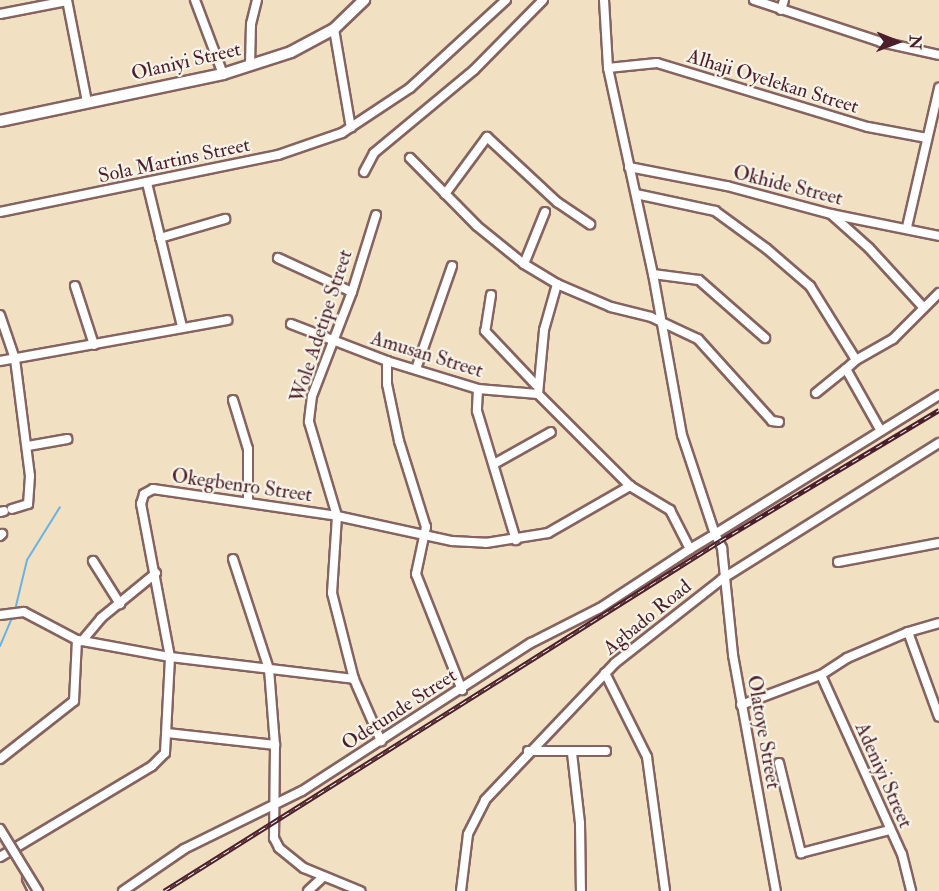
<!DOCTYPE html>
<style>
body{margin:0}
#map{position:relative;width:939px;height:891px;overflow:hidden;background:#f2e0c3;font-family:"IM FELL Double Pica",serif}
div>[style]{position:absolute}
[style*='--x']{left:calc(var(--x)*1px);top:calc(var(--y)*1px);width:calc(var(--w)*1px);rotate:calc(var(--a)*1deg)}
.stream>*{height:2px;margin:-1px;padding:0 1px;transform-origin:1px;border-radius:1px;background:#6bb1e2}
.roads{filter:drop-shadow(2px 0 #856360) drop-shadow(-2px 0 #856360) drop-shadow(0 2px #856360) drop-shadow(0 -2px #856360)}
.street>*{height:8px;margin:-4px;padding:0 4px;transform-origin:4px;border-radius:4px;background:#fff}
.secondary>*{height:10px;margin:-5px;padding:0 5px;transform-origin:5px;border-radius:5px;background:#fff}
.rail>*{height:4.5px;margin-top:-2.25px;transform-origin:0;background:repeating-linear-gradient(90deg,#f7f3e8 0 7px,#4a1f2b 0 14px);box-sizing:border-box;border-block:2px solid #4a1f2b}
.bridges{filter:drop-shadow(2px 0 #856360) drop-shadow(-2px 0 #856360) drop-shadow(0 2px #856360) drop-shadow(0 -2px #856360)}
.street-bridge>*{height:8px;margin:-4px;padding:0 4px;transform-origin:4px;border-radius:4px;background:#fff}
span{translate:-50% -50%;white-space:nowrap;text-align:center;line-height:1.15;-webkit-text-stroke:4.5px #f7f3e8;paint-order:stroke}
.street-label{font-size:20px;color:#4a1f2b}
.north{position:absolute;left:867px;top:12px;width:60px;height:60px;-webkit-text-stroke:4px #f7f3e8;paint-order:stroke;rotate:91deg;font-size:16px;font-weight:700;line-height:24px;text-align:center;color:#4a1f2b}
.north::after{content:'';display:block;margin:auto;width:21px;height:27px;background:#4a1f2b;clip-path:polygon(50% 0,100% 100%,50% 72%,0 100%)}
</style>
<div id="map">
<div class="stream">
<i style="--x:15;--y:610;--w:51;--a:-76.5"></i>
<i style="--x:27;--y:560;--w:62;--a:-58.1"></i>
<i style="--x:0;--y:646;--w:33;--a:-67"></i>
</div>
<div class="roads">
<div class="street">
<i style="--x:67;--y:0;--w:104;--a:78.9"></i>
<i style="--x:195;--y:0;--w:79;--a:69.3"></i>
<i style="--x:604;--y:0;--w:68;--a:86.6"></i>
<i style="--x:608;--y:68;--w:211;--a:77.7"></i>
<i style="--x:653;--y:274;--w:164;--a:79.8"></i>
<i style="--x:682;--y:435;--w:104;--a:71.6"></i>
<i style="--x:715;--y:534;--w:264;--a:-31.8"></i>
<i style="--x:754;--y:0;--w:134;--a:18.3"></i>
<i style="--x:881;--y:42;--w:59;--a:12.6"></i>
<i style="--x:781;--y:10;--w:10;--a:-73"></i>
<i style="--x:0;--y:14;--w:68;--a:-11"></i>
<i style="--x:334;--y:29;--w:100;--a:80.3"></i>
<i style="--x:250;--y:65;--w:41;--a:-88.6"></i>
<i style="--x:251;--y:24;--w:25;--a:-76"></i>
<i style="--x:608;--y:68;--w:49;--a:-5.8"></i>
<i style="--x:657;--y:63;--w:220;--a:16.9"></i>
<i style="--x:868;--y:127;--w:60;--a:10.6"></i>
<i style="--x:410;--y:158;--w:95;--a:45.4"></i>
<i style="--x:477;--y:226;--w:60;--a:39"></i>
<i style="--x:524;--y:264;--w:39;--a:31"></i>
<i style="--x:557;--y:284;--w:59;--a:23.1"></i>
<i style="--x:611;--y:307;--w:41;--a:14"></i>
<i style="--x:651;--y:317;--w:52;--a:25.1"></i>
<i style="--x:698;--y:339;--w:110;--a:47.9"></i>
<i style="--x:772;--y:421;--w:7;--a:8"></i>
<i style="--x:629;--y:167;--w:100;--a:11"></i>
<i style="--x:727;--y:186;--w:108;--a:15.1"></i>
<i style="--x:831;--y:214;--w:110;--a:11.5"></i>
<i style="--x:364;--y:172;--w:21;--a:-62"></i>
<i style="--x:374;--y:153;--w:130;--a:-39.7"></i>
<i style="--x:474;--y:70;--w:98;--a:-45.4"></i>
<i style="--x:147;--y:183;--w:148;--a:76.3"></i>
<i style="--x:445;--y:194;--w:71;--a:-53.6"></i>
<i style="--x:487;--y:137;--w:96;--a:42.9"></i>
<i style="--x:557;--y:202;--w:40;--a:34"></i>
<i style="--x:636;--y:194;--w:81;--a:12.1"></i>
<i style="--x:715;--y:211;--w:64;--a:36.2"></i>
<i style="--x:767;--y:249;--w:57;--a:40.7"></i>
<i style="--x:810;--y:286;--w:87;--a:58.1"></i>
<i style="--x:856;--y:360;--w:13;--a:138"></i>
<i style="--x:846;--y:369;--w:71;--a:60.6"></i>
<i style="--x:0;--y:212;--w:284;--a:-11.6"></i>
<i style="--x:278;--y:155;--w:68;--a:-19"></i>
<i style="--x:342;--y:133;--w:82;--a:-33.5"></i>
<i style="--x:410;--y:88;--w:130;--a:-42.5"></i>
<i style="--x:831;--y:214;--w:51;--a:41.8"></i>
<i style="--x:869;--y:248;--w:81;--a:47.5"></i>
<i style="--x:376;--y:215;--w:81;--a:107.3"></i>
<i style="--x:352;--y:292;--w:111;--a:111"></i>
<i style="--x:312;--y:396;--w:26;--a:97"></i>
<i style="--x:309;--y:422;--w:98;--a:73.4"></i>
<i style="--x:337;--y:516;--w:77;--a:93.7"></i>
<i style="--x:332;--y:593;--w:89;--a:75.7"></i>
<i style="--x:354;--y:679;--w:68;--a:66.5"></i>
<i style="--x:907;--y:227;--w:143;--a:-77"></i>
<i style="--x:160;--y:238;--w:68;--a:-16.3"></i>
<i style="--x:278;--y:258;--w:81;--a:24.7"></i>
<i style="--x:524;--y:264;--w:56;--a:-68"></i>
<i style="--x:653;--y:274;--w:46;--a:7.4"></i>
<i style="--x:699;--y:280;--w:88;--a:41.3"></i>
<i style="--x:75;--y:286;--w:62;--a:72.1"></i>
<i style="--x:491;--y:295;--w:36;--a:99"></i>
<i style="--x:485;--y:331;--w:74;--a:46.6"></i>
<i style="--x:0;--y:315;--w:46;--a:71.2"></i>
<i style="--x:15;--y:359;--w:118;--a:82.7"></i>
<i style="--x:30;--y:476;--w:28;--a:94"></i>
<i style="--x:28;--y:504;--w:17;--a:163"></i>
<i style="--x:291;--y:324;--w:103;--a:21.1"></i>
<i style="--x:387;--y:361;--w:95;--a:17.1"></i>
<i style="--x:478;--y:389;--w:60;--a:4.8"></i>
<i style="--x:538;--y:394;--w:130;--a:45"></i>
<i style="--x:630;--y:486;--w:47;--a:31"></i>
<i style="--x:670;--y:510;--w:44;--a:62.9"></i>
<i style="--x:690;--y:549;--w:29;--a:-31"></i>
<i style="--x:715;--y:534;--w:16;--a:63"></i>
<i style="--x:722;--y:548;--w:108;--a:84.1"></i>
<i style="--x:733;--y:655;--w:240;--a:79.7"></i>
<i style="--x:856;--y:360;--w:43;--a:-29.6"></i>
<i style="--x:893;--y:339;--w:65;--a:-45"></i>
<i style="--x:0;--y:361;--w:231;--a:-10.2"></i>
<i style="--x:387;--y:361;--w:23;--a:90"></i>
<i style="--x:387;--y:384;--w:58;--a:78.1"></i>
<i style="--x:399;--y:441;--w:90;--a:72.6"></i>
<i style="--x:426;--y:527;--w:48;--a:102"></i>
<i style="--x:416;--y:574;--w:125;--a:68.4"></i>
<i style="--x:416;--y:369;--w:109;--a:-70.7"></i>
<i style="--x:478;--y:389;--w:22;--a:93"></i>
<i style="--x:477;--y:411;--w:135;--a:73.2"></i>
<i style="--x:816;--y:393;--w:38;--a:-39"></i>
<i style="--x:538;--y:394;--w:64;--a:-84.6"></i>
<i style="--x:544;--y:330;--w:48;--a:-74.2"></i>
<i style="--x:233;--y:400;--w:51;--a:73"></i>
<i style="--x:248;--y:449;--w:52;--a:90"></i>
<i style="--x:28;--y:446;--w:40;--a:-10"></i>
<i style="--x:494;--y:464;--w:65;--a:-29.3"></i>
<i style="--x:0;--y:512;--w:4;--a:-14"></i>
<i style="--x:0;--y:536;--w:3;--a:-45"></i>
<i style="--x:233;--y:559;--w:116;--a:71.9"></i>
<i style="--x:269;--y:669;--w:76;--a:85.5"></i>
<i style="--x:275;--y:745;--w:93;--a:90.6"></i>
<i style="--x:274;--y:838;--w:11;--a:63"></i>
<i style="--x:279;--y:848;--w:32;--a:39"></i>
<i style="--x:304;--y:868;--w:61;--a:22.3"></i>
<i style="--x:93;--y:561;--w:51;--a:57.9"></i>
<i style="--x:838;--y:562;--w:103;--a:-10.7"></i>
<i style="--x:0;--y:615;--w:24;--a:-7"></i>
<i style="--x:24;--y:612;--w:60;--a:27.8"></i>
<i style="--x:77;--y:640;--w:95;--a:10.4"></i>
<i style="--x:170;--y:657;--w:185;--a:6.8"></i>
<i style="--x:908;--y:632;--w:90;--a:70"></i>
<i style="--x:82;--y:641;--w:30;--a:-50"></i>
<i style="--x:101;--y:618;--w:71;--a:-39.3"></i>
<i style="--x:605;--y:673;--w:94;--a:63.4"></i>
<i style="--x:647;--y:757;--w:135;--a:82.3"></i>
<i style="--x:821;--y:675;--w:196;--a:65.7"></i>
<i style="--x:902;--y:854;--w:38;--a:76"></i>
<i style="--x:741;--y:705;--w:85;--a:-20.6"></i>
<i style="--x:821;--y:675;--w:31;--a:-33"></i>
<i style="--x:847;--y:658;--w:66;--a:-23.1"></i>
<i style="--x:908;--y:632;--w:32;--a:-16"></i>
<i style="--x:167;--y:733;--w:109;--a:6.3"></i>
<i style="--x:528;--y:751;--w:78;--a:0"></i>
<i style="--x:572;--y:753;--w:70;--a:83.5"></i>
<i style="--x:580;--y:823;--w:68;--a:89.2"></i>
<i style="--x:0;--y:759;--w:94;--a:-38.1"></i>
<i style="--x:74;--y:701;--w:61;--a:-87.2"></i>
<i style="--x:779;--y:763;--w:93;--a:76.3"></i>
<i style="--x:801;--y:853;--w:92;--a:-14.5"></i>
<i style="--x:0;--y:857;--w:177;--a:-30.9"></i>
<i style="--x:152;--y:766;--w:18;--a:-45"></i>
<i style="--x:165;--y:753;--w:96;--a:-87"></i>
<i style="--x:170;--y:657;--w:156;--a:-100.7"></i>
<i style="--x:141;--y:504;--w:10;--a:-73"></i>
<i style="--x:144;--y:494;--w:10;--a:-29"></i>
<i style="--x:153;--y:489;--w:186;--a:8.3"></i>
<i style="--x:337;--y:516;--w:118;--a:12.3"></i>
<i style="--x:452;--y:541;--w:34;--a:3"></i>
<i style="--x:486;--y:543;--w:63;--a:-9.2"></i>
<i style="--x:548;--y:533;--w:95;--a:-29.8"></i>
<i style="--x:27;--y:879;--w:13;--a:63"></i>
<i style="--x:123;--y:891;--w:74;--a:-34.5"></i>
<i style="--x:184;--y:849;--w:131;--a:-26.2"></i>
<i style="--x:302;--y:791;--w:273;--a:-32.9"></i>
<i style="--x:531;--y:643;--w:77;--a:-26.9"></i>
<i style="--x:600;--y:608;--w:108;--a:-33.2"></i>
<i style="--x:308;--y:891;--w:19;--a:-43"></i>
<i style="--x:461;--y:891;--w:57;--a:-83"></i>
<i style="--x:468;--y:834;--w:38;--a:-63"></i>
<i style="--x:485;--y:800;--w:189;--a:-46.5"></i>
<i style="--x:615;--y:663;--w:136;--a:-38.1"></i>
<i style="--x:722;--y:579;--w:256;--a:-32.1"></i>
</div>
<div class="secondary">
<i style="--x:0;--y:121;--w:228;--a:-11.9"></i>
<i style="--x:223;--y:74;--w:71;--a:-17.9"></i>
<i style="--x:291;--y:52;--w:49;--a:-28.1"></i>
<i style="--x:334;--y:29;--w:42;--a:-44"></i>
</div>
</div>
<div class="rail">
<i style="--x:164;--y:891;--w:657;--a:-32.19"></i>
<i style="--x:720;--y:541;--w:255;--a:-30.9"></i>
</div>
<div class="bridges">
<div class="street-bridge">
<i style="--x:0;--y:829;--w:73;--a:58.5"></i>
</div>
</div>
<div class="street-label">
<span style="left:186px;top:61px;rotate:-13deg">Olaniyi Street</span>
<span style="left:773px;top:81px;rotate:17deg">Alhaji Oyelekan Street</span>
<span style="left:174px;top:160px;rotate:-12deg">Sola Martins Street</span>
<span style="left:788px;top:185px;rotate:14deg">Okhide Street</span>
<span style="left:321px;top:326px;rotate:-72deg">Wole Adetipe Street</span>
<span style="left:427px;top:354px;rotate:17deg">Amusan Street</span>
<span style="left:242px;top:485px;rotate:8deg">Okegbenro Street</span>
<span style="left:647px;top:617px;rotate:-39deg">Agbado Road</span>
<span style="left:399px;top:709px;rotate:-33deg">Odetunde Street</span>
<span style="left:764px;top:732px;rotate:80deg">Olatoye Street</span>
<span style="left:884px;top:775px;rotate:66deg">Adeniyi Street</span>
</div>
<div class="north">N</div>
</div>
